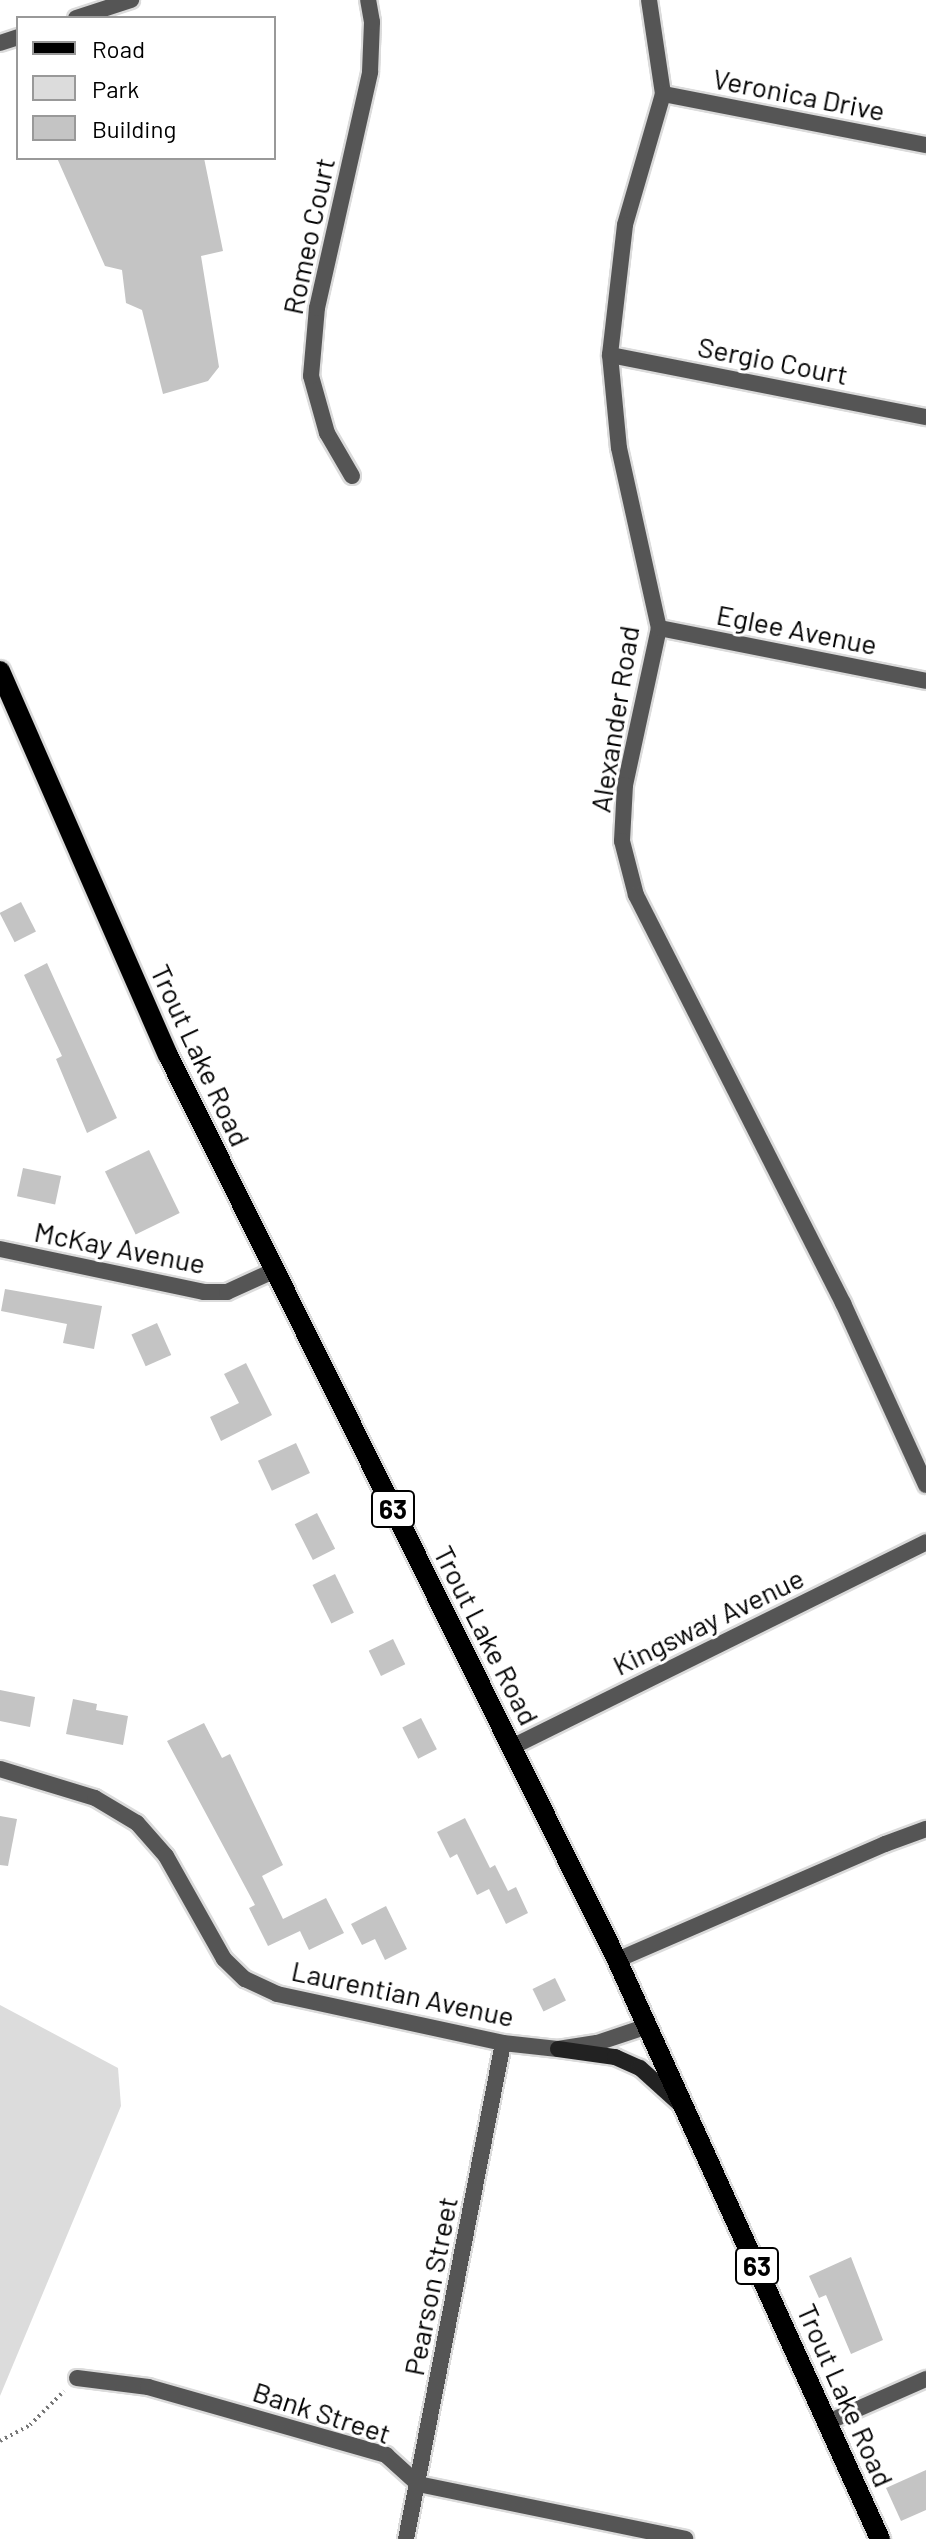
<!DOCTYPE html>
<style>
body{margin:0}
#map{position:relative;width:926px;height:2539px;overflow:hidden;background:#fff;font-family:Barlow,sans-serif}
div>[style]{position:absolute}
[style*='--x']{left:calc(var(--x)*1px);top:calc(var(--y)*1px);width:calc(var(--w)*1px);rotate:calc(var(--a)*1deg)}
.green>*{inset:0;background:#dcdcdc}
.building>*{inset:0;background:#c4c4c4;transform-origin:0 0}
.path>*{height:4px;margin-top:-2px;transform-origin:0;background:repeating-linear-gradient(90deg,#777 0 2px,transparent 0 6px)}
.roads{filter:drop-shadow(2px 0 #dbdbdb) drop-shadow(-2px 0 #dbdbdb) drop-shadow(0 2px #dbdbdb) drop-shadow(0 -2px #dbdbdb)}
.minor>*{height:16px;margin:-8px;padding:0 8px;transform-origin:8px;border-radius:8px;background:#555}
.secondary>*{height:16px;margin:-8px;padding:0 8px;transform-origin:8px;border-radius:8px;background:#222}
.primary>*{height:20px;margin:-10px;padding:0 10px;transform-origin:10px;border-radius:10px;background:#000}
span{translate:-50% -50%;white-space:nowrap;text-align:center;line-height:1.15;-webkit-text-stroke:6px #fff;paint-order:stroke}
.shield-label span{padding:2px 6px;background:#fff;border:2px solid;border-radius:6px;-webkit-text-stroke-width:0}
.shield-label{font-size:26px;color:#000;font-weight:700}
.street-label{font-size:28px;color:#000}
.legend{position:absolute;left:16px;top:16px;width:260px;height:144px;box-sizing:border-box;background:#fff;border:2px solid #999;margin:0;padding:10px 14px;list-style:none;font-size:24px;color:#000}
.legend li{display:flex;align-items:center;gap:16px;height:40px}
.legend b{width:40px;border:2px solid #999}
</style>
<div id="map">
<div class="green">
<i style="clip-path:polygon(0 2005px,118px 2068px,121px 2106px,0 2396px)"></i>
</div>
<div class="building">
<i style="clip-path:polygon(57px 158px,204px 158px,223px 251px,201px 256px,219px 367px,208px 381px,163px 394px,142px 310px,126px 303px,122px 270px,105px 266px)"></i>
<i style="left:21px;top:902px;width:33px;height:24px;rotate:63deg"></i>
<i style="clip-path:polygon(47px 963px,117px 1118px,87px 1133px,56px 1059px,62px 1056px,24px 975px)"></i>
<i style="left:149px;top:1150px;width:70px;height:49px;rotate:64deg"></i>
<i style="left:23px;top:1168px;width:39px;height:29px;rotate:12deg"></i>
<i style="clip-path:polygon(5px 1289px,102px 1306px,94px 1349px,63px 1343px,67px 1324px,1px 1311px)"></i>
<i style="left:157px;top:1323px;width:35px;height:28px;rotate:66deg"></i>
<i style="clip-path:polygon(246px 1363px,272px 1415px,221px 1441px,210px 1417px,239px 1403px,224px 1374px)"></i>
<i style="left:296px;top:1443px;width:33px;height:42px;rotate:65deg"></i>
<i style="left:317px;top:1513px;width:40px;height:25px;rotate:63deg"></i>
<i style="left:335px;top:1574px;width:43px;height:25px;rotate:64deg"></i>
<i style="left:393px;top:1639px;width:28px;height:27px;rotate:64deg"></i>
<i style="clip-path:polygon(0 1690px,35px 1697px,30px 1727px,0 1721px)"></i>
<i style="clip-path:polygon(73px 1699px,97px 1704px,96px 1710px,128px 1716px,123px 1745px,66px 1734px)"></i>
<i style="left:421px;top:1718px;width:35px;height:21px;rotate:63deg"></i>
<i style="clip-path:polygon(204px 1723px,222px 1758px,230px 1754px,283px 1865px,262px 1876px,283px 1919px,326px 1898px,344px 1933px,309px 1950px,300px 1931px,268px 1946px,249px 1908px,255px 1905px,167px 1741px)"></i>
<i style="clip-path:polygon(0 1816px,17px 1819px,8px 1866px,0 1865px)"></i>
<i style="clip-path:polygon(465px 1818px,490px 1868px,495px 1865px,508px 1891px,516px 1887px,528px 1913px,506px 1924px,489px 1889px,477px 1895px,457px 1854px,450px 1858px,437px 1832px)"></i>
<i style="clip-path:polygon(386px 1906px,407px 1949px,385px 1960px,375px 1939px,362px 1945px,351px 1924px)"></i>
<i style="left:555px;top:1978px;width:25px;height:25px;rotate:64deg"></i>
<i style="clip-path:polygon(851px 2257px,883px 2340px,851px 2354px,826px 2295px,819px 2298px,809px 2276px)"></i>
<i style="clip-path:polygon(926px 2470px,926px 2510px,901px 2521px,886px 2488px)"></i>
</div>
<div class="path">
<i style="--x:0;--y:2441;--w:34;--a:-28"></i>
<i style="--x:30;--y:2425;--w:48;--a:-45"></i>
</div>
<div class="roads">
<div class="minor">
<i style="--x:649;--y:0;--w:95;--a:81.5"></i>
<i style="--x:663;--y:94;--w:136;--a:106.2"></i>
<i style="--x:625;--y:225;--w:131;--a:96.6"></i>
<i style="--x:610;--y:355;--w:93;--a:84.5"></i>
<i style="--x:619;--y:448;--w:184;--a:77.5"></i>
<i style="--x:659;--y:628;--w:161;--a:102.2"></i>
<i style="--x:625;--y:785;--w:56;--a:93.1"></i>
<i style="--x:622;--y:841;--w:56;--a:75.5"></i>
<i style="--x:636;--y:895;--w:458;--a:63.1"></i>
<i style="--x:843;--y:1303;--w:200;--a:65.5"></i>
<i style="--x:76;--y:18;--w:58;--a:-18.1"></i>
<i style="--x:0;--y:43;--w:19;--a:-18"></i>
<i style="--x:663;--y:94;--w:268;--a:11"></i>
<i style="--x:610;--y:355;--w:322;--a:11.1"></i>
<i style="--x:352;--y:476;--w:50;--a:-120.2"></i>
<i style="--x:327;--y:433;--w:59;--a:-105.7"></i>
<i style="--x:311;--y:376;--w:68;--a:-85"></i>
<i style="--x:317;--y:308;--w:242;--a:-77.3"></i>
<i style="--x:370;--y:72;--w:50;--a:-87.7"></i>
<i style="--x:372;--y:22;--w:22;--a:-100"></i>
<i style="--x:659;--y:628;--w:272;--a:11.2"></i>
<i style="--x:0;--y:1249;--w:208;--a:11.9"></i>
<i style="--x:204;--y:1292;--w:23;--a:0"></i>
<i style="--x:227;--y:1292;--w:51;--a:-24.5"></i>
<i style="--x:512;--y:1747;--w:462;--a:-26.3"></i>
<i style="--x:0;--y:1769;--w:99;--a:17"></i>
<i style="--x:95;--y:1798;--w:49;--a:30.8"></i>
<i style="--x:137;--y:1823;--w:44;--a:48.7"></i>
<i style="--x:166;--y:1856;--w:118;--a:60.6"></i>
<i style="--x:224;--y:1959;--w:29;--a:44"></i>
<i style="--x:245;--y:1979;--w:35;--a:25"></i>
<i style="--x:277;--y:1994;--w:231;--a:12.2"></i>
<i style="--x:503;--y:2043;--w:55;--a:6.2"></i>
<i style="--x:558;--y:2049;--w:39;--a:-9"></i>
<i style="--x:597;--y:2043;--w:54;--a:-18.4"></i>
<i style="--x:617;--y:1960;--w:292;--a:-23.4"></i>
<i style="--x:885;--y:1844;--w:44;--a:-20.1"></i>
<i style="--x:77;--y:2378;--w:72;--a:7.2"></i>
<i style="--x:148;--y:2387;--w:248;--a:15.9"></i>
<i style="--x:386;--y:2455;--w:43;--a:42.2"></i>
<i style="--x:418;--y:2484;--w:273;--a:11.6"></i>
<i style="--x:828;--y:2422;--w:107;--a:-23.7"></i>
<i style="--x:406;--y:2539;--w:505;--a:-78.93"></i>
</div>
<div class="secondary">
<i style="--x:558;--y:2049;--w:58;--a:8"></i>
<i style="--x:615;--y:2057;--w:27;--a:24"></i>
<i style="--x:640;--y:2068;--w:54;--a:42"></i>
</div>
<div class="primary">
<i style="--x:0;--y:671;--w:419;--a:66.4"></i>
<i style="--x:168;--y:1055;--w:1010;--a:63.61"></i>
<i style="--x:617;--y:1960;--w:636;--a:65.57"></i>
</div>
</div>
<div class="shield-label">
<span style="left:393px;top:1509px">63</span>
<span style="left:757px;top:2266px">63</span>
</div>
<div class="street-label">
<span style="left:799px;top:94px;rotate:11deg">Veronica Drive</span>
<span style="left:308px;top:236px;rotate:-78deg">Romeo Court</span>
<span style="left:773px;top:360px;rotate:11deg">Sergio Court</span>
<span style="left:797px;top:629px;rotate:11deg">Eglee Avenue</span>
<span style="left:614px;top:719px;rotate:-81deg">Alexander Road</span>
<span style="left:201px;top:1055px;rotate:65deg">Trout Lake Road</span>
<span style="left:120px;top:1247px;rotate:11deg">McKay Avenue</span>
<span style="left:708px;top:1621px;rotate:-26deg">Kingsway Avenue</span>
<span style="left:487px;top:1635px;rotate:63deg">Trout Lake Road</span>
<span style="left:403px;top:1993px;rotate:12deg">Laurentian Avenue</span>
<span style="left:430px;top:2286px;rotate:-79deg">Pearson Street</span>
<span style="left:846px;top:2395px;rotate:66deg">Trout Lake Road</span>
<span style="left:322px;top:2412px;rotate:18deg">Bank Street</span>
</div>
<ul class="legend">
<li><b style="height:10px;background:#000"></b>Road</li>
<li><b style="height:22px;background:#dcdcdc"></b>Park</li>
<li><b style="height:22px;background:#c4c4c4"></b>Building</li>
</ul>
</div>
